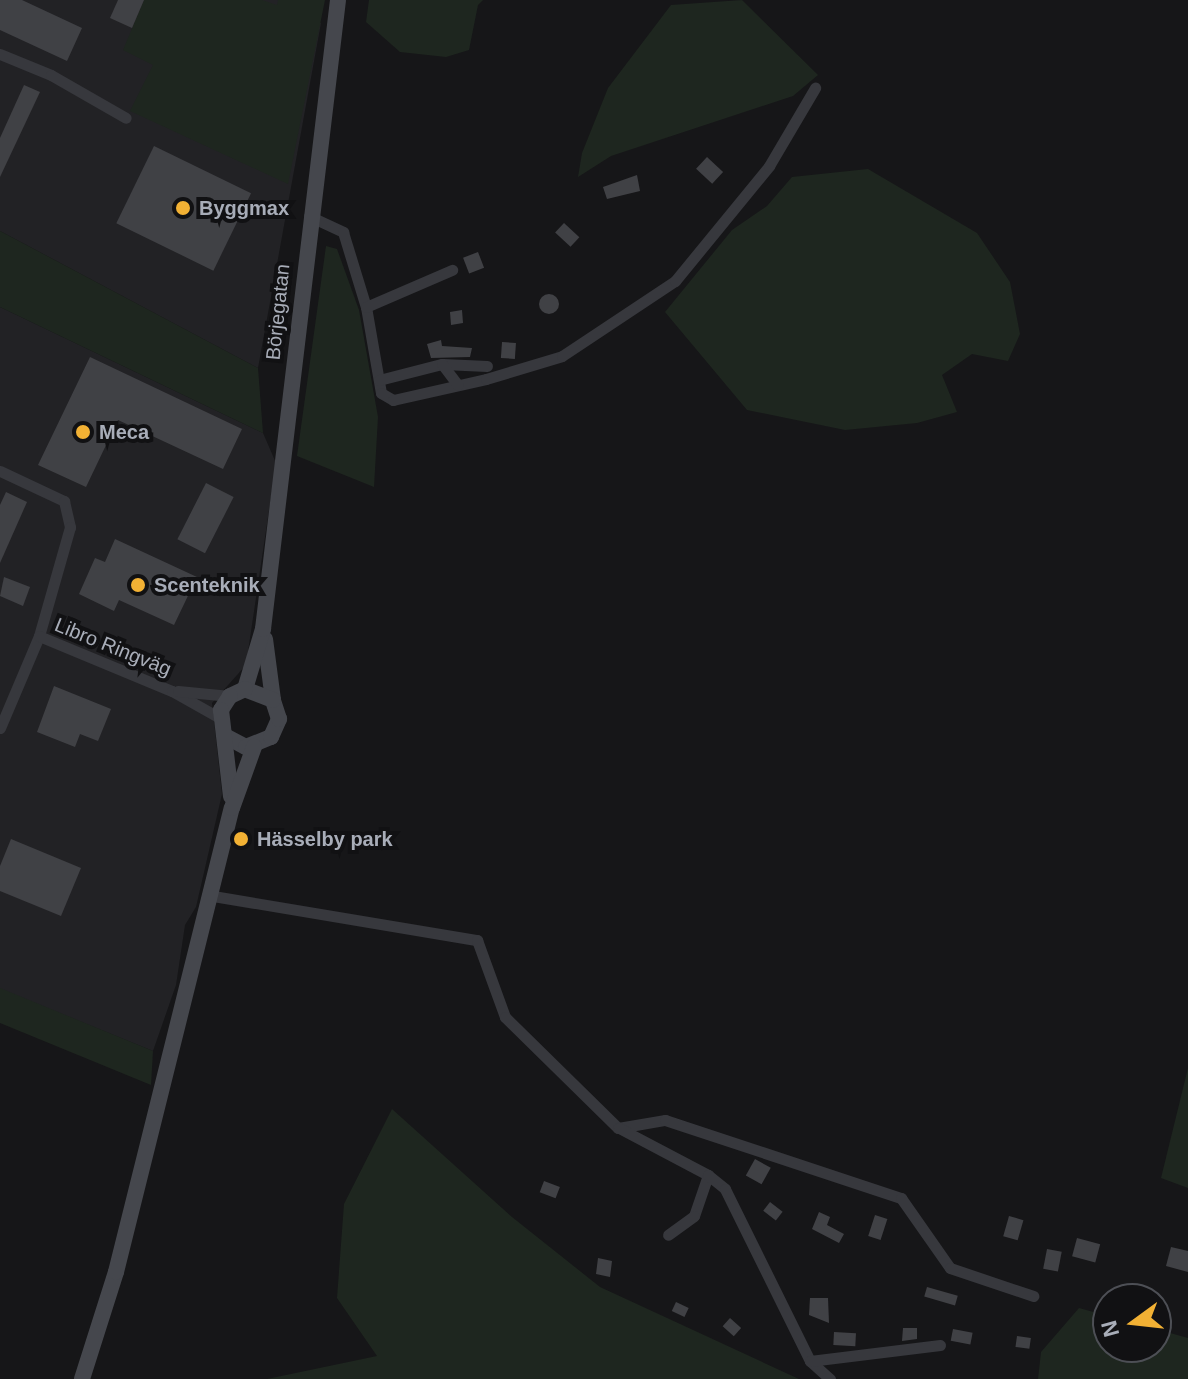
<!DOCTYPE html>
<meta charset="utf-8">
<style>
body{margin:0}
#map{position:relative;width:1188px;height:1379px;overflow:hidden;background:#161618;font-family:Arial,sans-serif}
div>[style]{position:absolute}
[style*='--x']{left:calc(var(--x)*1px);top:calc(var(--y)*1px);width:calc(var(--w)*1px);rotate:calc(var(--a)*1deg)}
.built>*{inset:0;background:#222225}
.green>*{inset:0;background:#1e261f}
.building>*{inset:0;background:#404145;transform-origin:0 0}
.round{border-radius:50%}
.street>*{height:11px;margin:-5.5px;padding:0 5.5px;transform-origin:5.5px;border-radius:5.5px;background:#37383d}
.secondary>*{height:16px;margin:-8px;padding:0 8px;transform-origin:8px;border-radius:8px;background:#45474d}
.dots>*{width:22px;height:22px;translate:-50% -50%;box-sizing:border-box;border:4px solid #111113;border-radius:50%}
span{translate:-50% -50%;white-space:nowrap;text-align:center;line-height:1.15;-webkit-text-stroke:8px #111113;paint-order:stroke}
.poi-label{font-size:20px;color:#a8adb8;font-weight:700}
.left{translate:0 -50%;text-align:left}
.street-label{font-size:20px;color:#a8adb8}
.north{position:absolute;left:1092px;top:1283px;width:80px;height:80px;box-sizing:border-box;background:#111113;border:2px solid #4d4f55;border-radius:50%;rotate:255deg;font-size:22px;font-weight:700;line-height:32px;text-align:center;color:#a8adb8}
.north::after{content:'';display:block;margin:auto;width:28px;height:36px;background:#f2b134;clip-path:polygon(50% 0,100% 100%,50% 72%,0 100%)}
</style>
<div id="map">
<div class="built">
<i style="clip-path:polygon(0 0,278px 0,278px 5px,321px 23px,258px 368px,0 231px)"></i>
<i style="clip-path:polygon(0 307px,263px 433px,276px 463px,246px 665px,212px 703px,222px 794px,196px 907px,185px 925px,176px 985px,153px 1051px,0 989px)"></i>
</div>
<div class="green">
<i style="clip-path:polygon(144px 0,262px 0,277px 5px,278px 0,325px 0,288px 184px,130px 111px,153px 65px,123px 50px)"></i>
<i style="clip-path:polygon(369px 0,483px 0,478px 5px,469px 50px,446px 57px,400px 52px,366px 22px)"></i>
<i style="clip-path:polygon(742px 0,818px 75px,793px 96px,611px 156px,578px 177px,582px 153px,608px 88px,671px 5px)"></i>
<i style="clip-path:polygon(868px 169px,977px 233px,1010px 282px,1020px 334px,1008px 361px,972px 354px,942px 375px,957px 412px,917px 423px,845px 430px,747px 410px,665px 312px,732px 230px,767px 206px,792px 177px)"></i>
<i style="clip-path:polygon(0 231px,258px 368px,263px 433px,0 307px)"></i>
<i style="clip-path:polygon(326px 246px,337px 249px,359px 310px,378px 417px,374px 487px,297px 456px)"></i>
<i style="clip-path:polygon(0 988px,153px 1051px,151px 1085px,0 1023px)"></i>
<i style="clip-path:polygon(1188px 1068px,1188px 1188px,1161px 1178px)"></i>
<i style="clip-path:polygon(392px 1109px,512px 1217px,600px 1287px,799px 1379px,267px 1379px,377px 1356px,337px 1298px,344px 1204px)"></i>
<i style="clip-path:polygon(1079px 1308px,1108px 1316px,1108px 1347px,1156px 1347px,1156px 1329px,1188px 1338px,1188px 1379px,1038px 1379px,1041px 1352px)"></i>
</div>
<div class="building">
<i style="clip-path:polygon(0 0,22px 0,82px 28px,67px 61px,0 30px)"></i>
<i style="clip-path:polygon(118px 0,144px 0,132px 28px,110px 18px)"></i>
<i style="clip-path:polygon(24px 85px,40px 92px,0 177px,0 138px)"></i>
<i style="left:154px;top:146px;width:108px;height:86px;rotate:26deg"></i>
<i style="left:707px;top:157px;width:22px;height:16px;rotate:43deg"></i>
<i style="clip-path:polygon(637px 175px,640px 191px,607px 199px,603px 187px)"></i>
<i style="left:564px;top:223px;width:21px;height:13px;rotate:43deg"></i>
<i style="left:478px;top:252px;width:17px;height:16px;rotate:69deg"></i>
<i class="round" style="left:539px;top:294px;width:20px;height:20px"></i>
<i style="clip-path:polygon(462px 310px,463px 323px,451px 325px,450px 312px)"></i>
<i style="clip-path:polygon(441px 340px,442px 346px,472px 348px,470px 357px,431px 358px,427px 344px)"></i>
<i style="left:502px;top:342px;width:14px;height:16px;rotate:4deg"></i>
<i style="clip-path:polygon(90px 357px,242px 429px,223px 469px,118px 420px,86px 487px,38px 465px)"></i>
<i style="left:206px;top:483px;width:31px;height:63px;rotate:27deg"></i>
<i style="clip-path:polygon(6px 492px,27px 502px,0 563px,0 505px)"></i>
<i style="clip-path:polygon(115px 539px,197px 577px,174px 625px,119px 600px,114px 611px,79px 594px,95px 558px,105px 562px)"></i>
<i style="clip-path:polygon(4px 577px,30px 587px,23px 606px,0 596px)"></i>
<i style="clip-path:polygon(54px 686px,111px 709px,98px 741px,80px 734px,75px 747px,37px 732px)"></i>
<i style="clip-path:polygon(11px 839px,81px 868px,61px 916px,0 891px,0 866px)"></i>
<i style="left:755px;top:1159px;width:18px;height:19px;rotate:29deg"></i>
<i style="left:544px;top:1181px;width:17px;height:12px;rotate:21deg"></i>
<i style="left:770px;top:1202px;width:16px;height:11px;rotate:38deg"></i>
<i style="clip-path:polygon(819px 1212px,830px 1217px,827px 1225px,844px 1234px,839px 1243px,812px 1229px)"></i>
<i style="left:875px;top:1215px;width:13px;height:22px;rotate:18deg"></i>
<i style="left:1009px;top:1216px;width:15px;height:21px;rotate:16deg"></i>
<i style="left:1077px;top:1238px;width:24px;height:19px;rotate:15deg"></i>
<i style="clip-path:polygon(1171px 1247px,1188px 1251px,1188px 1272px,1166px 1266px)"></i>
<i style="left:1047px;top:1249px;width:15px;height:20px;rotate:11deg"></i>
<i style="clip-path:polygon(598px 1258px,612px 1261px,610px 1277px,596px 1274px)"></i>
<i style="left:927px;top:1287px;width:32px;height:10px;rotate:16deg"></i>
<i style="clip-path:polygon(810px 1298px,828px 1298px,829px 1323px,809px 1315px)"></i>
<i style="left:676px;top:1302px;width:14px;height:10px;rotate:25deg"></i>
<i style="left:730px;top:1318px;width:15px;height:11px;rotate:42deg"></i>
<i style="clip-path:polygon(903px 1328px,917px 1328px,917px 1339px,902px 1341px)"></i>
<i style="left:953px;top:1329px;width:20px;height:12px;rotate:11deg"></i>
<i style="left:834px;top:1332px;width:22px;height:13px;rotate:3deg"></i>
<i style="left:1017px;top:1336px;width:14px;height:11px;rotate:8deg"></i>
</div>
<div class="street">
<i style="--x:0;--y:54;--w:55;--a:22.4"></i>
<i style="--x:51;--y:75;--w:86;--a:29.8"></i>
<i style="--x:309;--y:216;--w:38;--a:25"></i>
<i style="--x:343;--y:232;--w:78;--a:73"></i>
<i style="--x:366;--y:307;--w:87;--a:80.1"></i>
<i style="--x:381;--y:393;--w:14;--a:30"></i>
<i style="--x:393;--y:400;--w:95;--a:-12.7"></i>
<i style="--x:486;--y:379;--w:79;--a:-16.8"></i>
<i style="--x:562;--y:356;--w:136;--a:-33.6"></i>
<i style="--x:675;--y:281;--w:149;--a:-50.7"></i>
<i style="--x:769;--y:166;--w:91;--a:-59.5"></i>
<i style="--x:366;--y:307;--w:94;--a:-23.3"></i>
<i style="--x:443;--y:364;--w:44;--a:2.6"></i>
<i style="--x:379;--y:380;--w:65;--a:-14.3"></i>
<i style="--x:442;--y:364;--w:26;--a:53"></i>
<i style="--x:0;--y:471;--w:71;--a:25.1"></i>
<i style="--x:64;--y:501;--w:27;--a:77"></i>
<i style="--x:70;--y:527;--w:113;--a:105.9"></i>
<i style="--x:39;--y:636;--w:100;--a:113"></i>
<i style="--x:39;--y:636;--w:144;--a:22.5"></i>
<i style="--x:172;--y:691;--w:55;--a:29.4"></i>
<i style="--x:178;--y:691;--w:52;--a:5.5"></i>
<i style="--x:213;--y:896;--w:268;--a:9.5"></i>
<i style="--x:477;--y:940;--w:82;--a:70"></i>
<i style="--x:505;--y:1017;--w:158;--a:44.5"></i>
<i style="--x:618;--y:1128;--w:48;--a:-9.7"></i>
<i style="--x:665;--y:1120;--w:249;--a:18.3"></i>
<i style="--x:901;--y:1198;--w:85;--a:55"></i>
<i style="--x:950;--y:1268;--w:88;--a:18.6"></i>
<i style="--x:619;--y:1128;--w:101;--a:27.8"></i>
<i style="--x:708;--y:1175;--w:43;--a:108.9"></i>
<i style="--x:694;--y:1216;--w:32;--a:144"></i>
<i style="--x:708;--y:1175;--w:22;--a:39"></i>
<i style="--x:725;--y:1189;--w:192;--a:63.7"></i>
<i style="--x:810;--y:1361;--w:27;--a:42"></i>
<i style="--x:810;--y:1361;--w:131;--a:-7"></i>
</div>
<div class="secondary">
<i style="--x:265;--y:639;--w:62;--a:82.5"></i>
<i style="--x:245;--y:689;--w:63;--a:-73.3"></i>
<i style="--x:263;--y:629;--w:633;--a:-83.2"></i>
<i style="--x:227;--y:737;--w:21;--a:28"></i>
<i style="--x:246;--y:747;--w:27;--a:-22"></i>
<i style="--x:271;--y:737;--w:20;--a:-66"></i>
<i style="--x:279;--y:719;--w:20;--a:-108"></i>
<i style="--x:273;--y:700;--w:30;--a:-159"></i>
<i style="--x:245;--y:689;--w:17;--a:155"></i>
<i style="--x:230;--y:696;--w:17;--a:123"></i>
<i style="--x:221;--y:710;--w:87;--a:83.4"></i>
<i style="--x:82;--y:1379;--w:112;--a:-72.4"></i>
<i style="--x:116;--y:1272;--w:478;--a:-76"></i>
<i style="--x:232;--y:808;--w:65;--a:-70.2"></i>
</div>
<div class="dots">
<i style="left:183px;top:208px;background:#f2b134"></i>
<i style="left:83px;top:432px;background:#f2b134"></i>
<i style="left:138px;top:585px;background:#f2b134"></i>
<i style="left:241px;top:839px;background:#f2b134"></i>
</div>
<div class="poi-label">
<span class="left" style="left:199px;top:208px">Byggmax</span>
<span class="left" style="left:99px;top:432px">Meca</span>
<span class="left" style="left:154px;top:585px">Scenteknik</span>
<span class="left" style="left:257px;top:839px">Hässelby park</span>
</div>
<div class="street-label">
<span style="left:278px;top:312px;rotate:-84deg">Börjegatan</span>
<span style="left:113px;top:647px;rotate:22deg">Libro Ringväg</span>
</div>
<div class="north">N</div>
</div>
